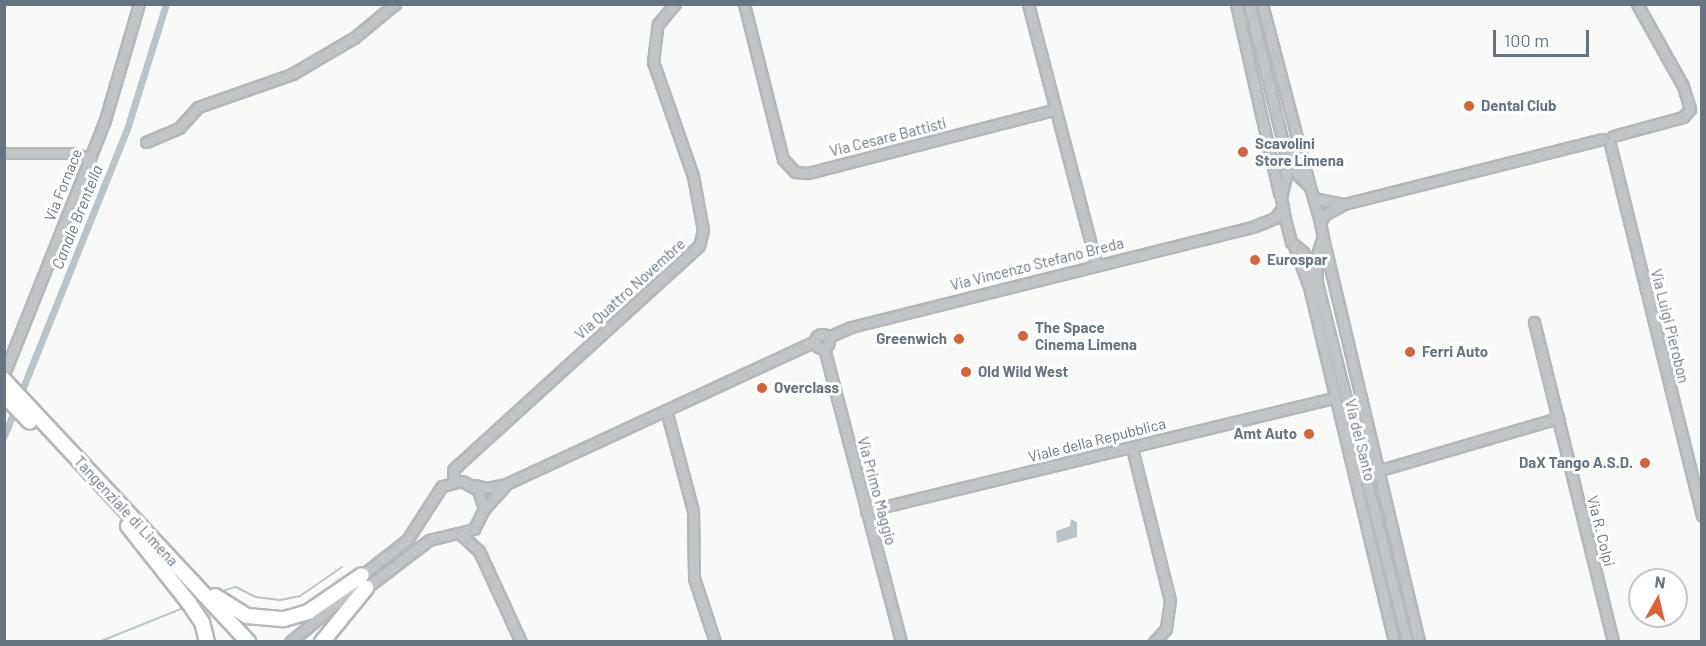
<!DOCTYPE html>
<style>
body{margin:0}
#map{position:relative;width:1706px;height:646px;overflow:hidden;background:#f9f9f7;font-family:Barlow,sans-serif}
div>[style]{position:absolute}
[style*='--x']{left:calc(var(--x)*1px);top:calc(var(--y)*1px);width:calc(var(--w)*1px);rotate:calc(var(--a)*1deg)}
.water>*{inset:0;background:#bac4c8}
.stream>*{height:2px;margin:-1px;padding:0 1px;transform-origin:1px;border-radius:1px;background:#bac4c8}
.canal>*{height:7px;margin:-3.5px;padding:0 3.5px;transform-origin:3.5px;border-radius:3.5px;background:#bac4c8}
.roads{filter:drop-shadow(2px 0 #b4b8bb) drop-shadow(-2px 0 #b4b8bb) drop-shadow(0 2px #b4b8bb) drop-shadow(0 -2px #b4b8bb)}
.minor>*{height:9px;margin:-4.5px;padding:0 4.5px;transform-origin:4.5px;border-radius:4.5px;background:#c1c5c8}
.minor>.ring{margin:-4.5px;padding:0;box-sizing:content-box;background:none;border:9px solid #c1c5c8;border-radius:50%}
.highway>*{height:14px;margin:-7px;padding:0 7px;transform-origin:7px;border-radius:7px;background:#fff}
.dots>*{width:16px;height:16px;translate:-50% -50%;box-sizing:border-box;border:3px solid #fff;border-radius:50%}
span{translate:-50% -50%;white-space:nowrap;text-align:center;line-height:1.15;-webkit-text-stroke:6px #fff;paint-order:stroke}
.poi-label{font-size:15px;color:#667480;font-weight:700}
.left{translate:0 -50%;text-align:left}
.right{translate:-100% -50%;text-align:right}
.street-label{font-size:15px;color:#667480}
.water-label{font-size:16px;color:#677981;font-style:italic}
.frame{position:absolute;inset:0;border:6px solid #667480;pointer-events:none}
.north{position:absolute;left:1628px;top:568px;width:60px;height:60px;box-sizing:border-box;background:#fff;border:2px solid #c2c7cc;border-radius:50%;rotate:8deg;font-size:16px;font-weight:700;line-height:24px;text-align:center;color:#667480}
.north::after{content:'';display:block;margin:auto;width:21px;height:27px;background:#d86339;clip-path:polygon(50% 0,100% 100%,50% 72%,0 100%)}
.scale{position:absolute;left:1493px;top:30px;width:96px;height:27px;box-sizing:border-box;border:3px solid #667480;border-top:0;padding-left:8px;font-size:18px;line-height:21px;white-space:nowrap;color:#667480;-webkit-text-stroke:4px #fff;paint-order:stroke}
</style>
<div id="map">
<div class="water">
<i style="clip-path:polygon(1071px 519px,1077px 522px,1077px 537px,1057px 543px,1056px 531px,1070px 526px)"></i>
</div>
<div class="stream">
<i style="--x:225;--y:590;--w:11;--a:-15"></i>
<i style="--x:236;--y:587;--w:22;--a:27"></i>
<i style="--x:256;--y:597;--w:24;--a:7"></i>
<i style="--x:280;--y:600;--w:20;--a:-11"></i>
<i style="--x:300;--y:596;--w:51;--a:-34.6"></i>
<i style="--x:99;--y:642;--w:91;--a:-22"></i>
</div>
<div class="canal">
<i style="--x:20;--y:395;--w:287;--a:-68.1"></i>
<i style="--x:127;--y:129;--w:131;--a:-72.7"></i>
<i style="--x:4;--y:436;--w:32;--a:-68"></i>
</div>
<div class="roads">
<div class="minor">
<i style="--x:744;--y:4;--w:160;--a:75.9"></i>
<i style="--x:783;--y:159;--w:18;--a:47"></i>
<i style="--x:795;--y:172;--w:13;--a:4"></i>
<i style="--x:808;--y:173;--w:254;--a:-14.4"></i>
<i style="--x:1028;--y:4;--w:269;--a:75.3"></i>
<i style="--x:1236;--y:4;--w:194;--a:77.2"></i>
<i style="--x:1249;--y:4;--w:146;--a:76.2"></i>
<i style="--x:1284;--y:146;--w:30;--a:86"></i>
<i style="--x:1286;--y:176;--w:23;--a:103"></i>
<i style="--x:1281;--y:198;--w:21;--a:79"></i>
<i style="--x:1285;--y:219;--w:24;--a:75"></i>
<i style="--x:1291;--y:242;--w:16;--a:40"></i>
<i style="--x:1303;--y:252;--w:29;--a:65"></i>
<i style="--x:1262;--y:4;--w:189;--a:75.3"></i>
<i style="--x:1613;--y:136;--w:73;--a:-15.2"></i>
<i style="--x:1683;--y:117;--w:11;--a:-49"></i>
<i style="--x:1690;--y:109;--w:24;--a:-107"></i>
<i style="--x:1683;--y:86;--w:94;--a:-119.3"></i>
<i style="--x:146;--y:142;--w:36;--a:-23"></i>
<i style="--x:179;--y:128;--w:28;--a:-48"></i>
<i style="--x:198;--y:107;--w:100;--a:-19.3"></i>
<i style="--x:292;--y:74;--w:73;--a:-30.4"></i>
<i style="--x:355;--y:37;--w:52;--a:-39.5"></i>
<i style="--x:1610;--y:144;--w:383;--a:76.1"></i>
<i style="--x:1284;--y:146;--w:31;--a:65"></i>
<i style="--x:1297;--y:174;--w:18;--a:45"></i>
<i style="--x:1310;--y:187;--w:37;--a:74"></i>
<i style="--x:1320;--y:223;--w:13;--a:77"></i>
<i style="--x:1323;--y:236;--w:22;--a:108"></i>
<i style="--x:1316;--y:257;--w:26;--a:88"></i>
<i style="--x:1317;--y:283;--w:370;--a:75.9"></i>
<i style="--x:4;--y:153;--w:66;--a:0"></i>
<i style="--x:70;--y:153;--w:21;--a:14"></i>
<i style="--x:1313;--y:198;--w:32;--a:11"></i>
<i style="--x:1344;--y:204;--w:267;--a:-14.1"></i>
<i style="--x:1320;--y:223;--w:9;--a:-63"></i>
<i style="--x:1324;--y:215;--w:23;--a:-29"></i>
<i style="--x:1323;--y:238;--w:415;--a:76.6"></i>
<i style="--x:1294;--y:246;--w:44;--a:69.9"></i>
<i style="--x:1309;--y:287;--w:365;--a:76.5"></i>
<i style="--x:1534;--y:322;--w:330;--a:76.1"></i>
<i class="ring" style="left:815px;top:334px;width:5px;height:5px"></i>
<i style="--x:828;--y:337;--w:25;--a:-23"></i>
<i style="--x:851;--y:327;--w:416;--a:-14"></i>
<i style="--x:1255;--y:226;--w:22;--a:-22"></i>
<i style="--x:1275;--y:218;--w:14;--a:-54"></i>
<i style="--x:824;--y:348;--w:304;--a:75.3"></i>
<i style="--x:4;--y:374;--w:273;--a:-68.3"></i>
<i style="--x:105;--y:120;--w:121;--a:-73.7"></i>
<i style="--x:666;--y:410;--w:105;--a:75"></i>
<i style="--x:693;--y:511;--w:67;--a:89.1"></i>
<i style="--x:694;--y:578;--w:67;--a:71.8"></i>
<i style="--x:1132;--y:448;--w:157;--a:76"></i>
<i style="--x:1170;--y:600;--w:29;--a:98"></i>
<i style="--x:1166;--y:629;--w:18;--a:133"></i>
<i style="--x:1377;--y:471;--w:189;--a:-16.3"></i>
<i style="--x:454;--y:481;--w:11;--a:-95"></i>
<i style="--x:453;--y:470;--w:7;--a:-45"></i>
<i style="--x:458;--y:465;--w:326;--a:-42.3"></i>
<i style="--x:699;--y:246;--w:16;--a:-76"></i>
<i style="--x:703;--y:230;--w:55;--a:-100.5"></i>
<i style="--x:693;--y:176;--w:121;--a:-109.3"></i>
<i style="--x:653;--y:62;--w:38;--a:-83"></i>
<i style="--x:658;--y:24;--w:26;--a:-50"></i>
<i style="--x:475;--y:485;--w:11;--a:15"></i>
<i style="--x:486;--y:488;--w:20;--a:-11"></i>
<i style="--x:506;--y:484;--w:340;--a:-24.8"></i>
<i style="--x:484;--y:509;--w:31;--a:-48"></i>
<i style="--x:866;--y:511;--w:481;--a:-13.6"></i>
<i style="--x:459;--y:533;--w:27;--a:42"></i>
<i style="--x:479;--y:551;--w:100;--a:65.2"></i>
<i style="--x:290;--y:642;--w:62;--a:-39.8"></i>
<i style="--x:338;--y:602;--w:36;--a:-48"></i>
<i style="--x:362;--y:575;--w:57;--a:-37.9"></i>
<i style="--x:407;--y:540;--w:64;--a:-57.1"></i>
<i style="--x:442;--y:486;--w:21;--a:-14"></i>
<i style="--x:462;--y:481;--w:18;--a:29"></i>
<i style="--x:478;--y:490;--w:20;--a:72"></i>
<i style="--x:484;--y:509;--w:22;--a:117"></i>
<i style="--x:474;--y:529;--w:46;--a:166.3"></i>
<i style="--x:429;--y:540;--w:79;--a:142.7"></i>
<i style="--x:366;--y:588;--w:31;--a:153"></i>
</div>
<div class="highway">
<i style="--x:4;--y:380;--w:358;--a:47"></i>
<i style="--x:4;--y:395;--w:37;--a:46"></i>
<i style="--x:128;--y:526;--w:98;--a:51.6"></i>
<i style="--x:189;--y:603;--w:23;--a:56"></i>
<i style="--x:202;--y:622;--w:21;--a:76"></i>
<i style="--x:215;--y:596;--w:38;--a:32"></i>
<i style="--x:247;--y:616;--w:37;--a:5"></i>
<i style="--x:284;--y:619;--w:25;--a:-16"></i>
<i style="--x:308;--y:612;--w:65;--a:-34.4"></i>
<i style="--x:322;--y:642;--w:70;--a:-50.8"></i>
</div>
</div>
<div class="dots">
<i style="left:1469px;top:106px;background:#d86339"></i>
<i style="left:1243px;top:152px;background:#d86339"></i>
<i style="left:1255px;top:260px;background:#d86339"></i>
<i style="left:1023px;top:336px;background:#d86339"></i>
<i style="left:959px;top:339px;background:#d86339"></i>
<i style="left:1410px;top:352px;background:#d86339"></i>
<i style="left:966px;top:372px;background:#d86339"></i>
<i style="left:762px;top:388px;background:#d86339"></i>
<i style="left:1309px;top:434px;background:#d86339"></i>
<i style="left:1645px;top:463px;background:#d86339"></i>
</div>
<div class="poi-label">
<span class="left" style="left:1481px;top:106px">Dental Club</span>
<span class="left" style="left:1255px;top:152px">Scavolini<br>Store Limena</span>
<span class="left" style="left:1267px;top:260px">Eurospar</span>
<span class="left" style="left:1035px;top:336px">The Space<br>Cinema Limena</span>
<span class="right" style="left:947px;top:339px">Greenwich</span>
<span class="left" style="left:1422px;top:352px">Ferri Auto</span>
<span class="left" style="left:978px;top:372px">Old Wild West</span>
<span class="left" style="left:774px;top:388px">Overclass</span>
<span class="right" style="left:1297px;top:434px">Amt Auto</span>
<span class="right" style="left:1633px;top:463px">DaX Tango A.S.D.</span>
</div>
<div class="street-label">
<span style="left:888px;top:137px;rotate:-14deg">Via Cesare Battisti</span>
<span style="left:63px;top:185px;rotate:-68deg">Via Fornace</span>
<span style="left:1037px;top:264px;rotate:-14deg">Via Vincenzo Stefano Breda</span>
<span style="left:630px;top:289px;rotate:-42deg">Via Quattro Novembre</span>
<span style="left:1670px;top:326px;rotate:76deg">Via Luigi Pierobon</span>
<span style="left:1097px;top:440px;rotate:-14deg">Viale della Repubblica</span>
<span style="left:1360px;top:440px;rotate:76deg">Via del Santo</span>
<span style="left:877px;top:491px;rotate:75deg">Via Primo Maggio</span>
<span style="left:126px;top:511px;rotate:47deg">Tangenziale di Limena</span>
<span style="left:1601px;top:531px;rotate:76deg">Via R. Colpi</span>
</div>
<div class="water-label">
<span style="left:77px;top:217px;rotate:-68deg">Canale Brentella</span>
</div>
<div class="frame"></div>
<div class="north">N</div>
<div class="scale">100 m</div>
</div>
